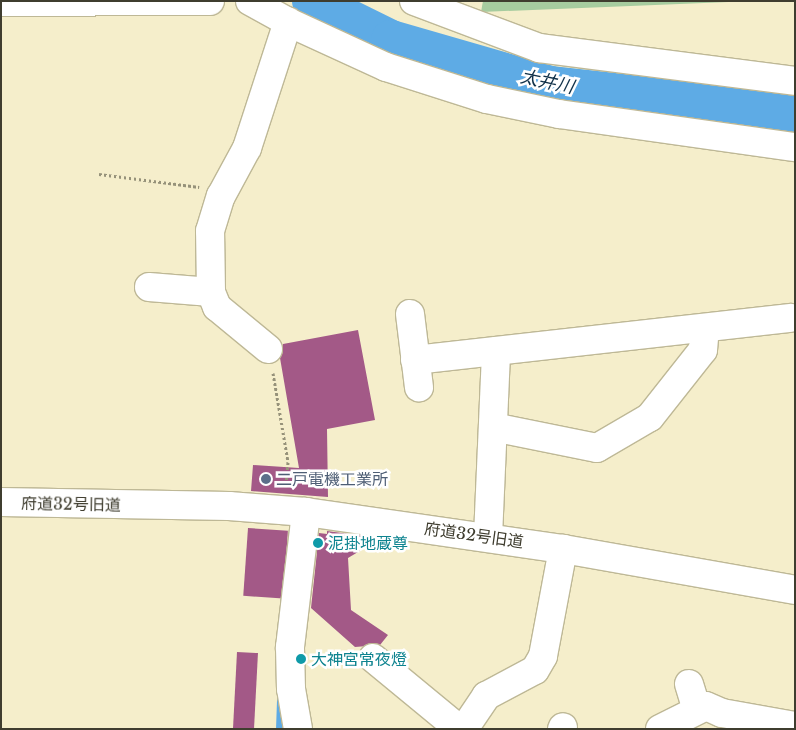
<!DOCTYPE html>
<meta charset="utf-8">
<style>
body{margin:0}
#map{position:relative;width:796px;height:730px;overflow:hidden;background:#f5eecb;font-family:"Libre Baskerville","Noto Sans JP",serif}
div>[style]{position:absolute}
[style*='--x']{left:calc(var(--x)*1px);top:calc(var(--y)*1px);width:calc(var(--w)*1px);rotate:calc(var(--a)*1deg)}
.green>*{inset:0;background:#a6cc9f}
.stream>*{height:7px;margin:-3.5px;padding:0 3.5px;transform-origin:3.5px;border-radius:3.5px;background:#5eabe5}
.river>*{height:40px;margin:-20px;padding:0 20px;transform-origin:20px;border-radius:20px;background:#5eabe5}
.building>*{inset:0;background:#a35987;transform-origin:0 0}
.path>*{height:3px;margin-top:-1.5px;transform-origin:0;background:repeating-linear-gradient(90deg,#96927a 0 2.5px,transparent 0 5px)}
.roads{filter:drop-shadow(1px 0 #beb896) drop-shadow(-1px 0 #beb896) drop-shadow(0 1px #beb896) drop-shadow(0 -1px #beb896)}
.minor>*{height:28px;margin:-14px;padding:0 14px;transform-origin:14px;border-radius:14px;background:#fff}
.dots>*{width:14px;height:14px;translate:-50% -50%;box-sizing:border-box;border:2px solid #fff;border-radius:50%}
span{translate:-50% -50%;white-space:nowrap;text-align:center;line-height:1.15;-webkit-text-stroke:5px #fff;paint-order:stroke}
.service-label{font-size:16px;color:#4e5e75}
.left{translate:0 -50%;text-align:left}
.street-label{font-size:16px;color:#3f3d2f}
.culture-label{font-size:16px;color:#0d838f}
.water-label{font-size:18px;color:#11324a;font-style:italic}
.frame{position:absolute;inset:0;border:2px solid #3f3d2f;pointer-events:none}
</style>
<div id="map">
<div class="green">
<i style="clip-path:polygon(483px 1px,753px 1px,481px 12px)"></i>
</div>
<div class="stream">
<i style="--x:279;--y:729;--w:35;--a:-88"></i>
</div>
<div class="river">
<i style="--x:312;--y:1;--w:88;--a:26.3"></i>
<i style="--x:391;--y:40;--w:166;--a:16.1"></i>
<i style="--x:550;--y:86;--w:246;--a:6.3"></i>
</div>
<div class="building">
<i style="clip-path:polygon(358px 330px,375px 420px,327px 429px,328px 497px,251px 491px,253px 465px,299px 468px,280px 358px,283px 344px)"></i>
<i style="left:248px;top:528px;width:40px;height:68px;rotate:4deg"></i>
<i style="clip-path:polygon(327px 531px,364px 536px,363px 549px,348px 558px,351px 610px,388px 635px,380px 645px,355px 647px,311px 608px,319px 533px,327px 534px)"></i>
<i style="left:237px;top:652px;width:21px;height:77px;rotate:3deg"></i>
</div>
<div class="path">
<i style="--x:99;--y:174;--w:101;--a:7.4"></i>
<i style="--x:273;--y:373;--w:90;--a:80.4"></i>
<i style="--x:288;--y:462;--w:25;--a:95"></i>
</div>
<div class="roads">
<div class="minor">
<i style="--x:250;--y:1;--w:43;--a:28.9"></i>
<i style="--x:288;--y:22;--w:108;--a:24.7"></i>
<i style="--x:386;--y:67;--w:106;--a:17.6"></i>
<i style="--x:487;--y:99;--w:74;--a:11.8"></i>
<i style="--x:559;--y:114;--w:238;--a:8"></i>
<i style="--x:414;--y:1;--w:134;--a:20.6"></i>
<i style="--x:539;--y:48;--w:258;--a:7.3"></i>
<i style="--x:1;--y:2;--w:209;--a:-0.3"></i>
<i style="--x:149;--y:287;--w:62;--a:4.6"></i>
<i style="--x:410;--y:314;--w:74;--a:83"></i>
<i style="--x:268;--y:349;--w:66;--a:-140.5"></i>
<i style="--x:217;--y:307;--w:16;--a:-112"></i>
<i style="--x:211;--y:292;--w:61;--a:-90.9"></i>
<i style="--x:210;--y:231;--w:37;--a:-73"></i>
<i style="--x:221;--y:196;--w:55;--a:-61.6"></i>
<i style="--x:247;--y:148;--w:133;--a:-72"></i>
<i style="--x:415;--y:360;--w:378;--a:-6.4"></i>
<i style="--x:493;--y:427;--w:106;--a:11.4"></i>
<i style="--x:597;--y:448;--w:61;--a:-30.3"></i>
<i style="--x:650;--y:417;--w:85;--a:-51.7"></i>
<i style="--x:703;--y:350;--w:21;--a:-85"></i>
<i style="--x:1;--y:502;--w:228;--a:1"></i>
<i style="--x:229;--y:506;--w:77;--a:4.5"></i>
<i style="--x:306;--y:512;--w:260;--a:8.2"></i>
<i style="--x:563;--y:549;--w:236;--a:10"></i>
<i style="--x:488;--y:537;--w:186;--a:-87.5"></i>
<i style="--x:373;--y:658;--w:112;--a:39.5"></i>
<i style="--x:689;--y:684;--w:27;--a:73"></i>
<i style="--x:298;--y:729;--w:41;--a:-99.9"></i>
<i style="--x:291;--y:689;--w:42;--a:-91.4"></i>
<i style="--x:290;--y:647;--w:136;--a:-83.2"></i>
<i style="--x:464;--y:729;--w:40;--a:-56"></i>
<i style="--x:486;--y:696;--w:55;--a:-28"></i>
<i style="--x:535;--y:670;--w:16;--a:-60"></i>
<i style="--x:543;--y:656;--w:109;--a:-79.4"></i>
<i style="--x:562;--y:729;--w:2;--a:-63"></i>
<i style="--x:660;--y:729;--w:51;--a:-26.6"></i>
<i style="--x:706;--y:706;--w:17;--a:24"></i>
<i style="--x:722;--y:713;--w:74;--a:10.1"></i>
</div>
</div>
<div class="dots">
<i style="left:266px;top:479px;background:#5c6f8a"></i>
<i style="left:318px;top:543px;background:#0f9aa8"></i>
<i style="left:301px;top:659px;background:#0f9aa8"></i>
</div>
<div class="service-label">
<span class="left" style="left:276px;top:479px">二戸電機工業所</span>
</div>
<div class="street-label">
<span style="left:71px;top:504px;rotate:1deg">府道32号旧道</span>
<span style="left:474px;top:535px;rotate:8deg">府道32号旧道</span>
</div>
<div class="culture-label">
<span class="left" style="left:328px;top:543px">泥掛地蔵尊</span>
<span class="left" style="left:311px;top:659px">大神宮常夜燈</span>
</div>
<div class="water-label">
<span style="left:547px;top:82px;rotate:12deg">太井川</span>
</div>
<div class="frame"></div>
</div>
